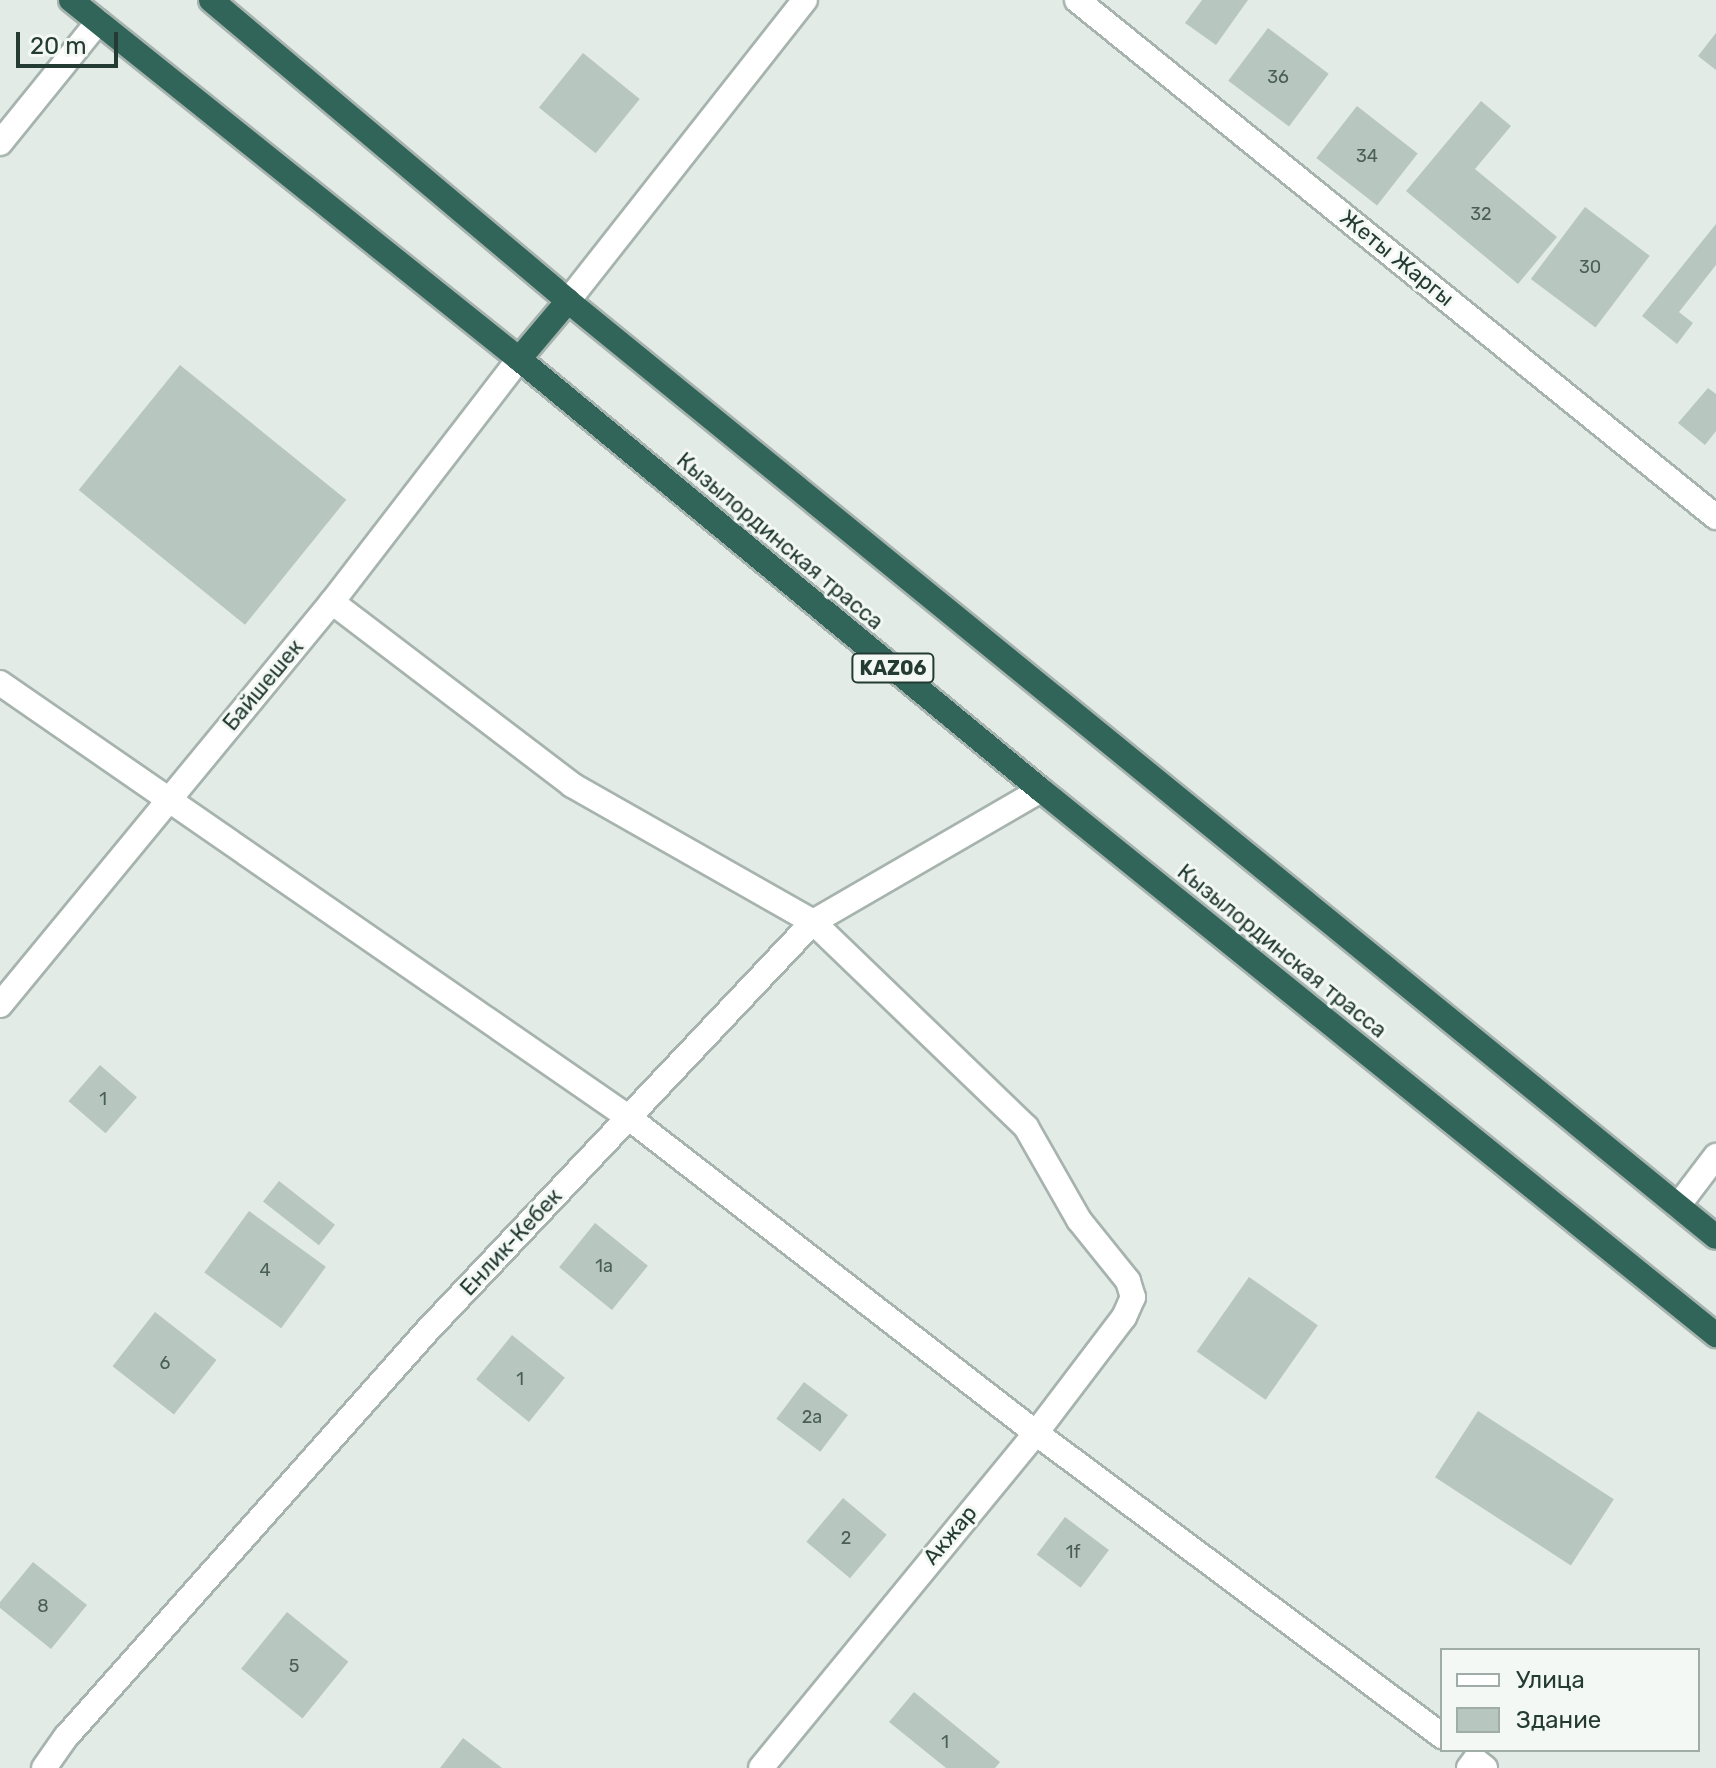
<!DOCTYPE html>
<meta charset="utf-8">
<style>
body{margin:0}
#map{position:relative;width:1716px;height:1768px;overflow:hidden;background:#e3ebe7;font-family:Rubik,sans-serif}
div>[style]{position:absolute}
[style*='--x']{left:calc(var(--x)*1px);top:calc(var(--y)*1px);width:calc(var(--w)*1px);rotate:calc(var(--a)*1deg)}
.building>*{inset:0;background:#b8c6c0;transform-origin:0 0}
.roads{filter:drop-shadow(2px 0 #a6b3ae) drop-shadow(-2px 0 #a6b3ae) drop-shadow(0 2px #a6b3ae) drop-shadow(0 -2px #a6b3ae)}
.minor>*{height:24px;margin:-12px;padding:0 12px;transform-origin:12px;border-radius:12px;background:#fff}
.highway>*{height:24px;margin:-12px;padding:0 12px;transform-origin:12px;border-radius:12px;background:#326559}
span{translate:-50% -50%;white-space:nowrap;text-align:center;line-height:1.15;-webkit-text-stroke:6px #f3f8f5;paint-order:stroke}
.number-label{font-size:18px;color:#495e57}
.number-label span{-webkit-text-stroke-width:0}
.shield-label span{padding:2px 6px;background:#f3f8f5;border:2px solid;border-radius:6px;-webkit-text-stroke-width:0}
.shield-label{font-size:20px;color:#243b34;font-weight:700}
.street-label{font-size:22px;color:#243b34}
.legend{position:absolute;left:1440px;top:1648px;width:260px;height:104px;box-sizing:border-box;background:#f3f8f5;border:2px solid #a0aca8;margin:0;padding:10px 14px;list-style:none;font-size:24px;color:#243b34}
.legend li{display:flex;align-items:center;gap:16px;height:40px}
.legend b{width:40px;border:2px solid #a0aca8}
.scale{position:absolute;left:16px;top:32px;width:102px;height:36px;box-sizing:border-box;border:4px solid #243b34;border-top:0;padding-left:10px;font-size:24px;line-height:28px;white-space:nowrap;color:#243b34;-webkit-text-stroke:6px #f3f8f5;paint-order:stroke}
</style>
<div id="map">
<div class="building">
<i style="clip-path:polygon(1202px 0,1248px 0,1216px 45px,1185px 23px)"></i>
<i style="left:1268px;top:28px;width:76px;height:66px;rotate:37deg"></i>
<i style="clip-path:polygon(1716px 33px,1716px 70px,1698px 56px)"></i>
<i style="left:583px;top:53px;width:73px;height:70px;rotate:39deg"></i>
<i style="clip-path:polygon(1481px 101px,1511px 126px,1475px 169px,1557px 237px,1518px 284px,1406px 191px)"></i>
<i style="left:1357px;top:106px;width:77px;height:66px;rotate:38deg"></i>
<i style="left:1585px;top:207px;width:81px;height:90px;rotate:37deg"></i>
<i style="clip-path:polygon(1716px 224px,1716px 265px,1679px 312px,1693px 323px,1677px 344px,1642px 316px)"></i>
<i style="left:180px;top:365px;width:214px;height:161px;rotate:39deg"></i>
<i style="clip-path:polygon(1708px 388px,1716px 394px,1716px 431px,1705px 445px,1678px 423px)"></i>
<i style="left:100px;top:1065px;width:49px;height:48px;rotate:41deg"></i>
<i style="left:279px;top:1181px;width:71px;height:26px;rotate:38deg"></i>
<i style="left:249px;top:1211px;width:95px;height:76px;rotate:36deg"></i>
<i style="left:595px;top:1223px;width:68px;height:57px;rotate:39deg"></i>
<i style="left:1249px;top:1277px;width:84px;height:91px;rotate:35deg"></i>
<i style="left:155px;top:1312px;width:78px;height:69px;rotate:38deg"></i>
<i style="left:512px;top:1335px;width:68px;height:57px;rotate:39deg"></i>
<i style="left:804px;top:1382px;width:55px;height:46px;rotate:37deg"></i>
<i style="left:1478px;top:1411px;width:162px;height:79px;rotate:33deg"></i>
<i style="left:843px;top:1498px;width:57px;height:57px;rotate:40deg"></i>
<i style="left:1065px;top:1517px;width:55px;height:47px;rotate:37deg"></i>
<i style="clip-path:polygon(33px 1562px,87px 1605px,51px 1649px,0 1608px,0 1602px)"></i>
<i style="left:287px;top:1612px;width:79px;height:73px;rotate:39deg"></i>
<i style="clip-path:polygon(914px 1692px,1000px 1762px,995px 1768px,946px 1768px,889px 1722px)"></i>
<i style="clip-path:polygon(463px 1738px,502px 1768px,440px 1768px)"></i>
</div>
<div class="roads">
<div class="minor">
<i style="--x:1077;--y:0;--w:822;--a:38.98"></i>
<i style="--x:0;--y:143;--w:156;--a:-51"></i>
<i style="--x:568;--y:301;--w:383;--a:-51.8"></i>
<i style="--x:332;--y:602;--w:302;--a:37.3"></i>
<i style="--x:572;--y:785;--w:277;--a:29.6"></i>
<i style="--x:813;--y:922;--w:296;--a:43.9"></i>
<i style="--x:1026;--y:1127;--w:107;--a:60.3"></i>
<i style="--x:1079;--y:1220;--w:78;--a:51.2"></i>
<i style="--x:1128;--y:1281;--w:17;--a:73"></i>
<i style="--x:1133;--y:1297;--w:22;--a:114"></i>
<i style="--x:1124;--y:1317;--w:146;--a:127.2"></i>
<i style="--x:1036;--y:1433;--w:433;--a:129.4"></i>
<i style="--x:0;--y:683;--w:763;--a:34.65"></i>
<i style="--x:628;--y:1117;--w:516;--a:37.76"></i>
<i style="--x:1036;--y:1433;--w:507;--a:36.73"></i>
<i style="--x:0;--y:1005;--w:522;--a:-50.52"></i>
<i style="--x:332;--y:602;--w:307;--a:-52.4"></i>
<i style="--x:1678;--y:1206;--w:63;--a:-52.8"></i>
<i style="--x:44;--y:1768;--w:38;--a:-55"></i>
<i style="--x:66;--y:1737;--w:543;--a:-48.36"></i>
<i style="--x:427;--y:1331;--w:562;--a:-46.66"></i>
<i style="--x:813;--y:922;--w:263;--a:-30.1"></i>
<i style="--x:1469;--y:1768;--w:10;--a:-53"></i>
<i style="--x:1475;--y:1760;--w:13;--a:39"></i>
</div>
<div class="highway">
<i style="--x:71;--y:0;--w:574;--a:38.71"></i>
<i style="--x:519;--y:359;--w:677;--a:39.55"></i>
<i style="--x:1041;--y:790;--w:868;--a:38.92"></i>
<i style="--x:211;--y:0;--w:467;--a:40.1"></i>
<i style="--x:568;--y:301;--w:1481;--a:39.19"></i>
<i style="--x:519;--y:359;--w:76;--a:-49.8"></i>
</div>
</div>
<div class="number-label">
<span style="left:1278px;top:77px">36</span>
<span style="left:1367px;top:156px">34</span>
<span style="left:1481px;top:214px">32</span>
<span style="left:1590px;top:267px">30</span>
<span style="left:103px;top:1099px">1</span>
<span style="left:604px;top:1266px">1а</span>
<span style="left:265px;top:1270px">4</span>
<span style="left:165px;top:1363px">6</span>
<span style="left:520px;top:1379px">1</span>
<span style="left:812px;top:1417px">2а</span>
<span style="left:846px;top:1538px">2</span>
<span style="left:1073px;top:1552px">1f</span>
<span style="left:43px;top:1606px">8</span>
<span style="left:294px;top:1666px">5</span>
<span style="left:945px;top:1742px">1</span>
</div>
<div class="shield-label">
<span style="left:893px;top:668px">KАZ06</span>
</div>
<div class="street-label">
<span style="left:1397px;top:258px;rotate:39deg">Жеты Жаргы</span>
<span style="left:780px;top:541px;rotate:40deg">Кызылординская трасса</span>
<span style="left:263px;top:685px;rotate:-50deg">Байшешек</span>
<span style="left:1282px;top:951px;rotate:39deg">Кызылординская трасса</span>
<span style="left:511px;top:1242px;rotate:-47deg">Енлик-Кебек</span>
<span style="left:950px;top:1535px;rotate:-50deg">Акжар</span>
</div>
<ul class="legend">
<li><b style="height:10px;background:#fff"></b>Улица</li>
<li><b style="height:22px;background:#b8c6c0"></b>Здание</li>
</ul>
<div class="scale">20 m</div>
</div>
